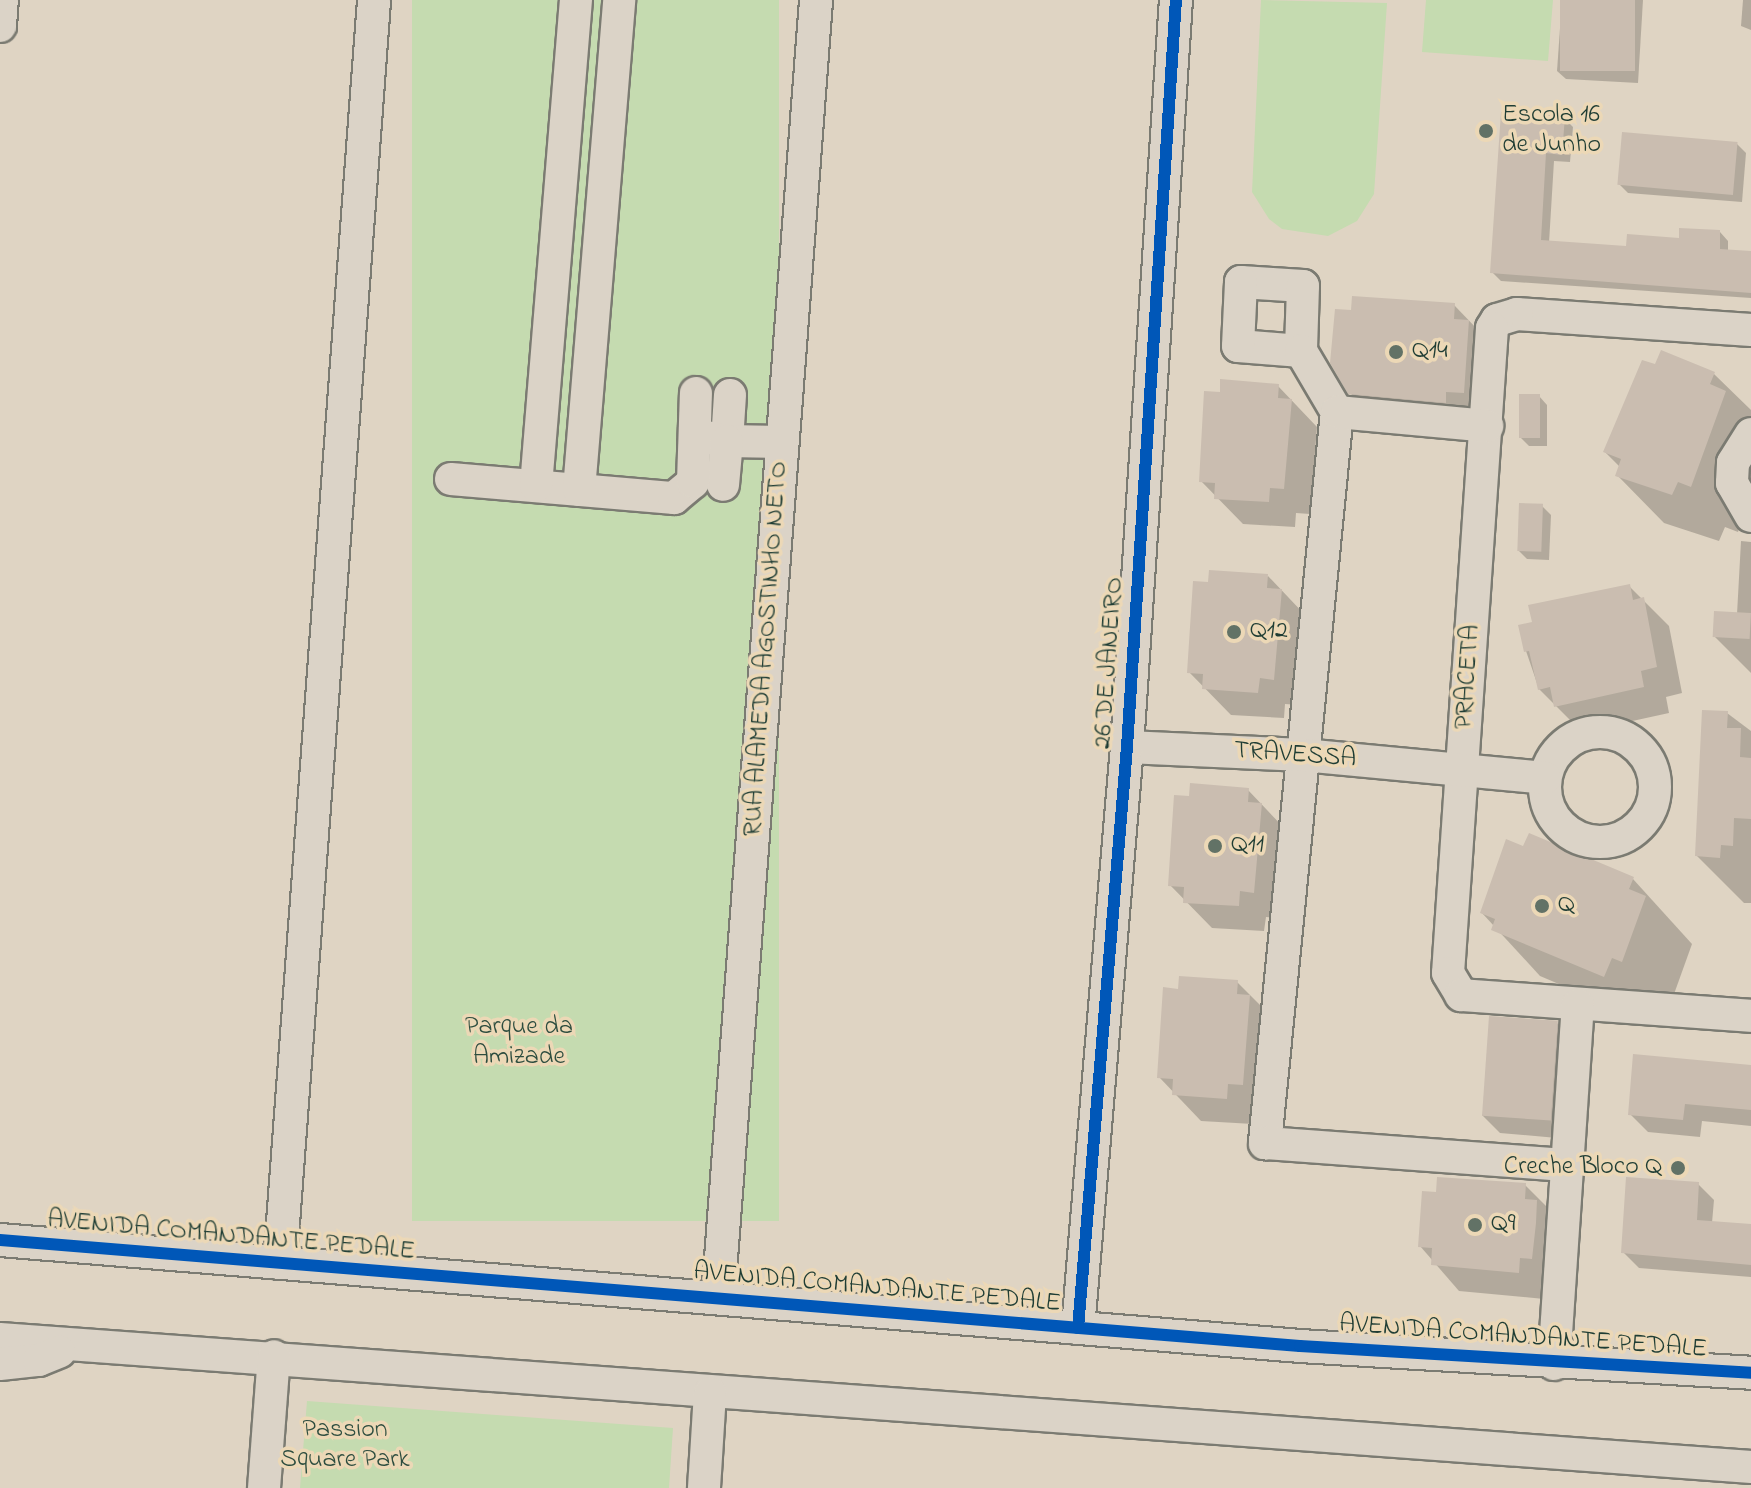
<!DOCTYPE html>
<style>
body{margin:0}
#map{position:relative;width:1751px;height:1488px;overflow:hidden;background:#dfd4c3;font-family:"Indie Flower",sans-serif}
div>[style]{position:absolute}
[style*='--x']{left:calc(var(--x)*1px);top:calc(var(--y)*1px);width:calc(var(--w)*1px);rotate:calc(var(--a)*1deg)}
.green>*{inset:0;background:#c5dbb0;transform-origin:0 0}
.shadow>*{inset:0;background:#0003}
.building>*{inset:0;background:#cabdb0;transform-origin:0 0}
.roads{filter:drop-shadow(2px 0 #7b7b72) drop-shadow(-2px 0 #7b7b72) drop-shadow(0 2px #7b7b72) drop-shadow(0 -2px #7b7b72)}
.minor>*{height:32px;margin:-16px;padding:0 16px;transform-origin:16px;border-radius:16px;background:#dbd3c7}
.minor>.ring{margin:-16px;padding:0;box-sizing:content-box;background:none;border:32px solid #dbd3c7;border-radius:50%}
.cycleway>*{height:12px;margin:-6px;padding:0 6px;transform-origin:6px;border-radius:6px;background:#0057b8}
.dots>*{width:22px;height:22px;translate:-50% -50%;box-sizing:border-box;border:4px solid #ecd8b6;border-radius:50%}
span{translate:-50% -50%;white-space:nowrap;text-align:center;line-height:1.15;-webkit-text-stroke:7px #ecd8b6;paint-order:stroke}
.poi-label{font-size:26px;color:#1f3d34}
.left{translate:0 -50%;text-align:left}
.right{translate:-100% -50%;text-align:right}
.street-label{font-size:26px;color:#1f3d34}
.park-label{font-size:26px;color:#2d4d3f}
</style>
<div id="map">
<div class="green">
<i style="left:412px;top:0;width:367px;height:1221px"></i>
<i style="clip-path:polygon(1261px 0,1387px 3px,1374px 194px,1357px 221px,1328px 236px,1282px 229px,1269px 219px,1252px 192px)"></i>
<i style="clip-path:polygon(1426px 0,1553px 0,1548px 61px,1422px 52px)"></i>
<i style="clip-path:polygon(307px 1401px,673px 1428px,669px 1488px,300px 1488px)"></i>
</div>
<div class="shadow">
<i style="clip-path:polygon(1562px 0,1643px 0,1638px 83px,1566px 79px,1557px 71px)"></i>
<i style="clip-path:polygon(1743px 0,1751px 0,1751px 30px,1741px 26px)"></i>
<i style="clip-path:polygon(1503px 114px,1564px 118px,1573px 127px,1570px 162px,1554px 161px,1549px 243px,1628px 248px,1720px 232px,1728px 241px,1728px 251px,1751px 253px,1751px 298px,1501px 281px,1492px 272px)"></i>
<i style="clip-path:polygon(1737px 144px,1746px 153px,1742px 202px,1628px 193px,1619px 184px)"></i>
<i style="clip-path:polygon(1454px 305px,1480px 332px,1489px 418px,1377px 420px,1350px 393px,1352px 312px)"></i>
<i style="clip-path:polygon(1656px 367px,1714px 374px,1751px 410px,1751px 497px,1738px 532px,1725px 527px,1719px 541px,1664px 523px,1617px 475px,1620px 467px,1605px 452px)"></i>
<i style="clip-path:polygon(1278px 386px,1317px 427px,1310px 514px,1296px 513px,1295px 527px,1243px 524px,1201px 481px)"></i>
<i style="clip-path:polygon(1539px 396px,1547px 405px,1547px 446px,1529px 446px,1520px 437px)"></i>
<i style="clip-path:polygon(1542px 506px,1551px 515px,1549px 560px,1527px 559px,1518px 550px)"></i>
<i style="clip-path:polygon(1741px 541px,1751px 542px,1751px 673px,1714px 636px,1737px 614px)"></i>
<i style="clip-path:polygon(1268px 576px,1307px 617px,1299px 705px,1285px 704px,1284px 718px,1231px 715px,1189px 672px)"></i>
<i style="clip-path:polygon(1629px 586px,1669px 626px,1682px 693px,1666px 697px,1669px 713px,1582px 732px,1539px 689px,1526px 651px)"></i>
<i style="clip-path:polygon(1727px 713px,1751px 731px,1751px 903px,1744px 903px,1697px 856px)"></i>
<i style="clip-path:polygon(1248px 790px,1287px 831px,1280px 918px,1266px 917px,1264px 931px,1212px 928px,1170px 885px,1191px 798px)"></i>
<i style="clip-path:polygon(1633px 879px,1692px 944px,1669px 1008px,1651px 1023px,1540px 976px,1482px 913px)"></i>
<i style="clip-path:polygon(1237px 982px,1263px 1008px,1253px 1124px,1201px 1121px,1159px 1077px)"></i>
<i style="clip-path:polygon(1557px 1023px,1575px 1041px,1568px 1139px,1500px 1133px,1482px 1115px)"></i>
<i style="clip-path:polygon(1751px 1067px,1751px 1126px,1702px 1121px,1700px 1137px,1648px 1132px,1630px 1114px)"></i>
<i style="clip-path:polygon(1698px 1184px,1714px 1200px,1712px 1223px,1751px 1227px,1751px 1277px,1639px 1268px,1623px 1252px)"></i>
<i style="clip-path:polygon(1525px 1185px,1551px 1211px,1544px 1299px,1459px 1291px,1420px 1246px,1438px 1194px)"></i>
</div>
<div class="building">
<i style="left:1560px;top:0;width:75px;height:71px"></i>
<i style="clip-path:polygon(1501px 112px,1565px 116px,1562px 155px,1546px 153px,1541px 240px,1626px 246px,1627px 234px,1679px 238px,1679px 228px,1720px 230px,1720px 249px,1751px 251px,1751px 293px,1490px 273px)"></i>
<i style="left:1622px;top:132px;width:116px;height:53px;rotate:5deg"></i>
<i style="clip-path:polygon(1352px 296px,1455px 303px,1454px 319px,1469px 320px,1464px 393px,1446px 392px,1446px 403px,1348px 394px,1330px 363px,1335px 309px,1351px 310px)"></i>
<i style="clip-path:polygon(1661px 350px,1715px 372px,1710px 384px,1726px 391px,1691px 487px,1678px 482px,1672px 495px,1615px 476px,1621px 459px,1603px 452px,1642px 360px,1655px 364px)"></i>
<i style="clip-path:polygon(1220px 379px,1279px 384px,1278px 398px,1292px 399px,1284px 489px,1270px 488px,1269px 502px,1214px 499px,1215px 483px,1199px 482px,1204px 391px,1220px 392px)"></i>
<i style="left:1519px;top:394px;width:21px;height:44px"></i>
<i style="left:1519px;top:503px;width:24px;height:48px;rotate:2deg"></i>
<i style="clip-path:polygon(1209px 570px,1268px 574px,1267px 588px,1282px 589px,1274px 680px,1260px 678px,1258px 693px,1202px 689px,1203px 674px,1187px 673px,1193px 581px,1208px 582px)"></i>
<i style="clip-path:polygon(1630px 584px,1633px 600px,1644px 597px,1657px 667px,1641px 671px,1644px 687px,1554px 707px,1550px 687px,1538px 690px,1529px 651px,1524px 652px,1518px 625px,1532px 622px,1528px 605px)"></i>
<i style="left:1714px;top:611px;width:37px;height:26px;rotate:3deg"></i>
<i style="clip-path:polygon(1702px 710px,1728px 711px,1727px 728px,1741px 728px,1740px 757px,1751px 758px,1751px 819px,1734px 818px,1733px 846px,1721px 845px,1720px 858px,1695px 856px)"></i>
<i style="clip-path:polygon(1190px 783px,1249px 788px,1248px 802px,1262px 803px,1254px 893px,1240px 891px,1239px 906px,1183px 903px,1184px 887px,1168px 886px,1174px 795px,1189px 796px)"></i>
<i style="clip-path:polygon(1529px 833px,1634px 877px,1629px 889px,1646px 896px,1622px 962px,1612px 958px,1604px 977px,1491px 930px,1495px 919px,1480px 913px,1506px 839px,1523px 846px)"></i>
<i style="clip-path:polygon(1179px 976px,1238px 980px,1237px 994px,1250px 995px,1243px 1085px,1228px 1084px,1227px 1099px,1172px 1095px,1173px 1079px,1157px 1078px,1163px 987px,1178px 989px)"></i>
<i style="left:1489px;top:1016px;width:69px;height:100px;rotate:4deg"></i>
<i style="clip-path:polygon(1633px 1054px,1751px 1065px,1751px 1110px,1685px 1104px,1683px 1120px,1628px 1115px)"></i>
<i style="clip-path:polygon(1437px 1177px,1526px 1183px,1525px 1199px,1537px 1200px,1536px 1223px,1532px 1259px,1520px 1258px,1519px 1273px,1431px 1265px,1432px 1248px,1418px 1247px,1422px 1191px,1436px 1192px)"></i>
<i style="clip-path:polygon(1626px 1177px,1699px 1182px,1697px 1220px,1751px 1224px,1751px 1265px,1621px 1253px)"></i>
</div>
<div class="roads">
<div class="minor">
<i style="--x:0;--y:26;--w:26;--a:-86"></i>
<i style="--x:1241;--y:282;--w:62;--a:3.7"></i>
<i style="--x:1303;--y:286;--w:65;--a:91.8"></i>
<i style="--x:1301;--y:351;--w:63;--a:-175.5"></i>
<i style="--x:1238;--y:346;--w:64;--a:-87.3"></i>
<i style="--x:1751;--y:330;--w:235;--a:-176.1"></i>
<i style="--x:1517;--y:314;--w:21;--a:163"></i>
<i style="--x:1497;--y:320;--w:9;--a:122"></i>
<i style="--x:1492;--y:328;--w:646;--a:93.9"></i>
<i style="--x:1448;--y:973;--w:26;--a:59"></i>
<i style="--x:1461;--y:995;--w:291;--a:4.1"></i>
<i style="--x:1301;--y:351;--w:71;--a:59.5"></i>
<i style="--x:1337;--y:412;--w:735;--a:95.63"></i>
<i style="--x:1265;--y:1143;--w:302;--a:4.2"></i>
<i style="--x:730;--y:395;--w:46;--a:93.7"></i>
<i style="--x:727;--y:441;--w:55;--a:1"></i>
<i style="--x:1337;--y:412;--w:151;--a:5.3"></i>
<i style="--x:1751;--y:434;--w:34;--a:122"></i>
<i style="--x:1733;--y:463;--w:20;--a:93"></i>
<i style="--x:1732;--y:483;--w:38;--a:60"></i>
<i style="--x:706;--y:437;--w:21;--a:11"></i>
<i style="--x:727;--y:441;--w:44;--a:95.2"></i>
<i style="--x:451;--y:479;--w:224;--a:4.9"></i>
<i style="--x:674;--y:498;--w:25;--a:-40"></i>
<i style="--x:693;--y:482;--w:89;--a:-88.1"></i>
<i style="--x:536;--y:486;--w:488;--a:-85.3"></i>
<i style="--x:579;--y:490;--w:492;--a:-85.3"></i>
<i class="ring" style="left:1545px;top:732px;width:78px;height:78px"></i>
<i style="--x:1127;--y:747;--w:176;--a:2.6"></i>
<i style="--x:1303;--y:755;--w:243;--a:5.4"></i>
<i style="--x:0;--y:1240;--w:1304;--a:4.66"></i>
<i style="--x:1300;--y:1346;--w:452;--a:3.4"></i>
<i style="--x:280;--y:1263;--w:1266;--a:-85.74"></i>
<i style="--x:718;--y:1298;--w:1302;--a:-85.68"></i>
<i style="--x:1078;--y:1328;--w:583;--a:-85.18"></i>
<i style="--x:1127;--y:747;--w:749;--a:-86.25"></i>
<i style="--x:0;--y:1339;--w:1756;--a:4.18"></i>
<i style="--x:0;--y:1364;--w:39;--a:-6"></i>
<i style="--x:39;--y:1360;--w:22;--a:-22"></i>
<i style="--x:1554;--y:1364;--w:360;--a:-86.2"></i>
<i style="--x:264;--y:1488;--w:132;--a:-85.7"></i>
<i style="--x:704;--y:1488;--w:95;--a:-86.4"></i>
</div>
</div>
<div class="cycleway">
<i style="--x:0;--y:1240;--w:1304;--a:4.66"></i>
<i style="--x:1300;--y:1346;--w:452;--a:3.4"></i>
<i style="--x:1078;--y:1328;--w:583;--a:-85.18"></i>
<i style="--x:1127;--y:747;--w:749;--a:-86.25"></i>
</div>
<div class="dots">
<i style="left:1486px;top:131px;background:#627266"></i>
<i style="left:1396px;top:352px;background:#627266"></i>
<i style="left:1234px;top:632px;background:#627266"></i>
<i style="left:1215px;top:846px;background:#627266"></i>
<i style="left:1542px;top:906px;background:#627266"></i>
<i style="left:1678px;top:1168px;background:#627266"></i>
<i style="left:1475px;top:1225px;background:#627266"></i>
</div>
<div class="poi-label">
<span class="left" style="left:1502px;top:131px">Escola 16<br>de Junho</span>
<span class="left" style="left:1412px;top:352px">Q14</span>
<span class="left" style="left:1250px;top:632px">Q12</span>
<span class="left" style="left:1231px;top:846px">Q11</span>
<span class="left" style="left:1558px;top:906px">Q</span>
<span class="right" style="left:1662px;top:1168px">Creche Bloco Q</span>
<span class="left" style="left:1491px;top:1225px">Q9</span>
</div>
<div class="street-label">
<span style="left:767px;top:649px;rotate:-86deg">RUA ALAMEDA AGOSTINHO NETO</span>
<span style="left:1110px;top:663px;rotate:-86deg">26 DE JANEIRO</span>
<span style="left:1469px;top:677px;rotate:-86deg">PRACETA</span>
<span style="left:1295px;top:756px;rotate:4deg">TRAVESSA</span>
<span style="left:231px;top:1237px;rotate:5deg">AVENIDA COMANDANTE PEDALE</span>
<span style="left:877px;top:1289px;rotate:5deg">AVENIDA COMANDANTE PEDALE</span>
<span style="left:1523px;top:1338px;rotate:4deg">AVENIDA COMANDANTE PEDALE</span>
</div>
<div class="park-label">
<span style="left:519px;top:1043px">Parque da<br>Amizade</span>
<span style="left:345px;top:1446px">Passion<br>Square Park</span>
</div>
</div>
